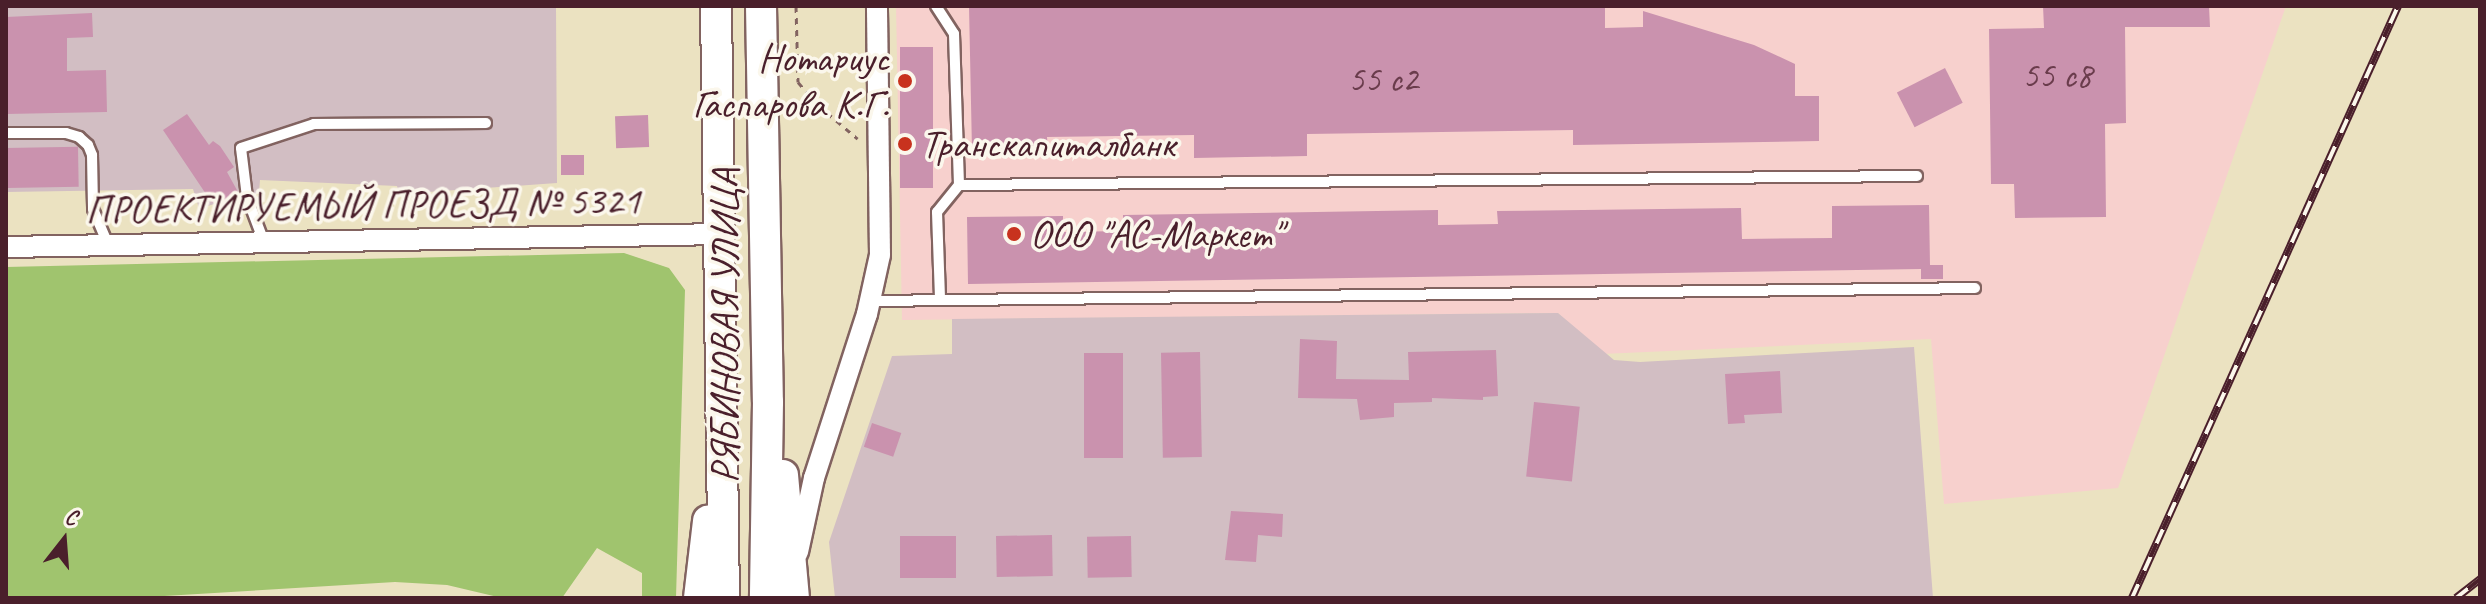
<!DOCTYPE html>
<meta charset="utf-8">
<style>
body{margin:0}
#map{position:relative;width:2486px;height:604px;overflow:hidden;background:#ebe2c1;font-family:Caveat,sans-serif}
div>[style]{position:absolute}
[style*='--x']{left:calc(var(--x)*1px);top:calc(var(--y)*1px);width:calc(var(--w)*1px);rotate:calc(var(--a)*1deg)}
.built>*{inset:0;background:#f7d0cd}
.industrial>*{inset:0;background:#d2bec3}
.green>*{inset:0;background:#a0c46e}
.building>*{inset:0;background:#ca92ae;transform-origin:0 0}
.path>*{height:3px;margin-top:-1.5px;transform-origin:0;background:repeating-linear-gradient(90deg,#826360 0 6px,transparent 0 12px)}
.roads{filter:drop-shadow(2px 0 #826360) drop-shadow(-2px 0 #826360) drop-shadow(0 2px #826360) drop-shadow(0 -2px #826360)}
.service>*{height:10px;margin:-5px;padding:0 5px;transform-origin:5px;border-radius:5px;background:#fff}
.minor>*{height:20px;margin:-10px;padding:0 10px;transform-origin:10px;border-radius:10px;background:#fff}
.secondary>*{height:30px;margin:-15px;padding:0 15px;transform-origin:15px;border-radius:15px;background:#fff}
.rail>*{height:8px;margin-top:-4px;transform-origin:0;background:repeating-linear-gradient(90deg,#fbf7ec 0 15px,#4a1f2b 0 30px);box-sizing:border-box;border-block:2px solid #4a1f2b}
.dots>*{width:22px;height:22px;translate:-50% -50%;box-sizing:border-box;border:4px solid #fbf7ec;border-radius:50%}
span{translate:-50% -50%;white-space:nowrap;text-align:center;line-height:1.15;-webkit-text-stroke:7px #fbf7ec;paint-order:stroke}
.number-label{font-size:36px;color:#6a3c4c}
.number-label span{-webkit-text-stroke-width:0}
.poi-label{font-size:40px;color:#4a1f2b}
.right{translate:-100% -50%;text-align:right}
.left{translate:0 -50%;text-align:left}
.street-label{font-size:40px;color:#4a1f2b}
.frame{position:absolute;inset:0;border:8px solid #4a1f2b;pointer-events:none}
.north{position:absolute;left:24px;top:500px;width:80px;height:80px;-webkit-text-stroke:6px #fbf7ec;paint-order:stroke;rotate:17deg;font-size:22px;font-weight:700;line-height:32px;text-align:center;color:#4a1f2b}
.north::after{content:'';display:block;margin:auto;width:28px;height:36px;background:#4a1f2b;clip-path:polygon(50% 0,100% 100%,50% 72%,0 100%)}
</style>
<div id="map">
<div class="built">
<i style="clip-path:polygon(896px 6px,2286px 6px,2118px 488px,1944px 504px,1931px 339px,1602px 354px,1558px 313px,902px 320px)"></i>
</div>
<div class="industrial">
<i style="clip-path:polygon(6px 6px,556px 6px,557px 183px,399px 194px,397px 186px,260px 180px,259px 193px,199px 208px,193px 189px,6px 192px)"></i>
<i style="clip-path:polygon(1558px 313px,1614px 360px,1640px 362px,1914px 347px,1933px 598px,835px 598px,829px 542px,892px 356px,952px 354px,952px 319px)"></i>
</div>
<div class="green">
<i style="clip-path:polygon(624px 253px,669px 268px,685px 290px,676px 598px,642px 598px,642px 573px,597px 548px,562px 598px,502px 598px,447px 585px,395px 582px,131px 598px,6px 598px,6px 267px)"></i>
</div>
<div class="building">
<i style="clip-path:polygon(969px 6px,1605px 6px,1605px 28px,1643px 27px,1643px 11px,1754px 45px,1795px 64px,1795px 96px,1819px 96px,1819px 141px,1573px 145px,1573px 130px,1307px 134px,1307px 156px,1194px 158px,1194px 135px,1047px 137px,1048px 150px,972px 151px)"></i>
<i style="clip-path:polygon(2043px 6px,2209px 6px,2210px 27px,2125px 27px,2126px 123px,2105px 124px,2106px 217px,2015px 218px,2014px 184px,1991px 184px,1989px 29px,2044px 28px)"></i>
<i style="clip-path:polygon(92px 13px,93px 37px,67px 38px,67px 71px,106px 70px,107px 112px,6px 114px,6px 17px)"></i>
<i style="left:900px;top:47px;width:33px;height:141px"></i>
<i style="left:1945px;top:68px;width:39px;height:54px;rotate:63deg"></i>
<i style="clip-path:polygon(187px 114px,209px 145px,213px 141px,220px 146px,234px 167px,227px 172px,238px 192px,225px 202px,221px 197px,212px 203px,163px 130px)"></i>
<i style="left:648px;top:115px;width:32px;height:33px;rotate:88deg"></i>
<i style="left:6px;top:148px;width:72px;height:40px;rotate:-1deg"></i>
<i style="left:561px;top:155px;width:23px;height:20px"></i>
<i style="clip-path:polygon(1929px 205px,1930px 265px,1943px 265px,1943px 279px,1921px 279px,1921px 269px,968px 284px,967px 217px,1063px 216px,1063px 232px,1123px 231px,1123px 215px,1438px 210px,1438px 225px,1498px 224px,1497px 211px,1741px 208px,1742px 239px,1832px 238px,1832px 206px)"></i>
<i style="clip-path:polygon(1300px 339px,1337px 341px,1336px 379px,1409px 380px,1408px 352px,1496px 350px,1498px 396px,1483px 397px,1483px 400px,1432px 398px,1432px 402px,1394px 403px,1394px 417px,1360px 420px,1357px 399px,1298px 398px)"></i>
<i style="left:1200px;top:352px;width:105px;height:39px;rotate:89deg"></i>
<i style="left:1084px;top:353px;width:39px;height:105px"></i>
<i style="clip-path:polygon(1780px 371px,1782px 413px,1744px 415px,1745px 423px,1728px 424px,1725px 374px)"></i>
<i style="left:1534px;top:402px;width:46px;height:75px;rotate:6deg"></i>
<i style="left:872px;top:423px;width:31px;height:25px;rotate:19deg"></i>
<i style="clip-path:polygon(1231px 511px,1283px 514px,1282px 537px,1258px 535px,1256px 562px,1225px 560px)"></i>
<i style="left:1052px;top:535px;width:41px;height:56px;rotate:89deg"></i>
<i style="left:956px;top:536px;width:42px;height:56px;rotate:90deg"></i>
<i style="left:1131px;top:536px;width:41px;height:44px;rotate:89deg"></i>
</div>
<div class="path">
<i style="--x:796;--y:6;--w:76;--a:88.5"></i>
<i style="--x:798;--y:82;--w:30;--a:49"></i>
<i style="--x:818;--y:105;--w:52;--a:40.4"></i>
</div>
<div class="roads">
<div class="service">
<i style="--x:936;--y:6;--w:33;--a:57"></i>
<i style="--x:954;--y:34;--w:151;--a:88.1"></i>
<i style="--x:959;--y:185;--w:35;--a:129"></i>
<i style="--x:937;--y:212;--w:88;--a:88"></i>
<i style="--x:6;--y:133;--w:60;--a:0"></i>
<i style="--x:66;--y:133;--w:14;--a:17"></i>
<i style="--x:79;--y:137;--w:12;--a:42"></i>
<i style="--x:88;--y:145;--w:11;--a:68"></i>
<i style="--x:92;--y:155;--w:54;--a:88.9"></i>
<i style="--x:93;--y:209;--w:39;--a:67"></i>
<i style="--x:959;--y:185;--w:958;--a:-0.54"></i>
<i style="--x:264;--y:242;--w:48;--a:-110.7"></i>
<i style="--x:247;--y:197;--w:49;--a:-97"></i>
<i style="--x:241;--y:148;--w:77;--a:-18.2"></i>
<i style="--x:314;--y:124;--w:172;--a:-0.3"></i>
<i style="--x:871;--y:301;--w:1104;--a:-0.67"></i>
</div>
<div class="minor">
<i style="--x:6;--y:247;--w:714;--a:-1.04"></i>
<i style="--x:798;--y:552;--w:76;--a:-77.8"></i>
<i style="--x:814;--y:478;--w:172;--a:-72.1"></i>
<i style="--x:867;--y:314;--w:60;--a:-77.6"></i>
<i style="--x:880;--y:255;--w:249;--a:-90.7"></i>
</div>
<div class="secondary">
<i style="--x:716;--y:6;--w:592;--a:89.23"></i>
<i style="--x:761;--y:6;--w:396;--a:89"></i>
<i style="--x:768;--y:402;--w:196;--a:90.9"></i>
<i style="--x:783;--y:475;--w:123;--a:84.9"></i>
<i style="--x:699;--y:598;--w:78;--a:-83.3"></i>
</div>
</div>
<div class="rail">
<i style="--x:2132;--y:598;--w:649;--a:-65.8"></i>
<i style="--x:2456;--y:598;--w:31;--a:-38"></i>
</div>
<div class="dots">
<i style="left:905px;top:81px;background:#c8321e"></i>
<i style="left:905px;top:144px;background:#c8321e"></i>
<i style="left:1014px;top:234px;background:#c8321e"></i>
</div>
<div class="number-label">
<span style="left:2057px;top:76px">55 с8</span>
<span style="left:1383px;top:80px">55 с2</span>
</div>
<div class="poi-label">
<span class="right" style="left:889px;top:81px">Нотариус<br>Гаспарова К.Г.</span>
<span class="left" style="left:921px;top:144px">Транскапиталбанк</span>
<span class="left" style="left:1030px;top:234px">ООО "АС-Маркет"</span>
</div>
<div class="street-label">
<span style="left:363px;top:205px;rotate:-1deg">ПРОЕКТИРУЕМЫЙ ПРОЕЗД № 5321</span>
<span style="left:725px;top:326px;rotate:-90deg">РЯБИНОВАЯ УЛИЦА</span>
</div>
<div class="frame"></div>
<div class="north">С</div>
</div>
